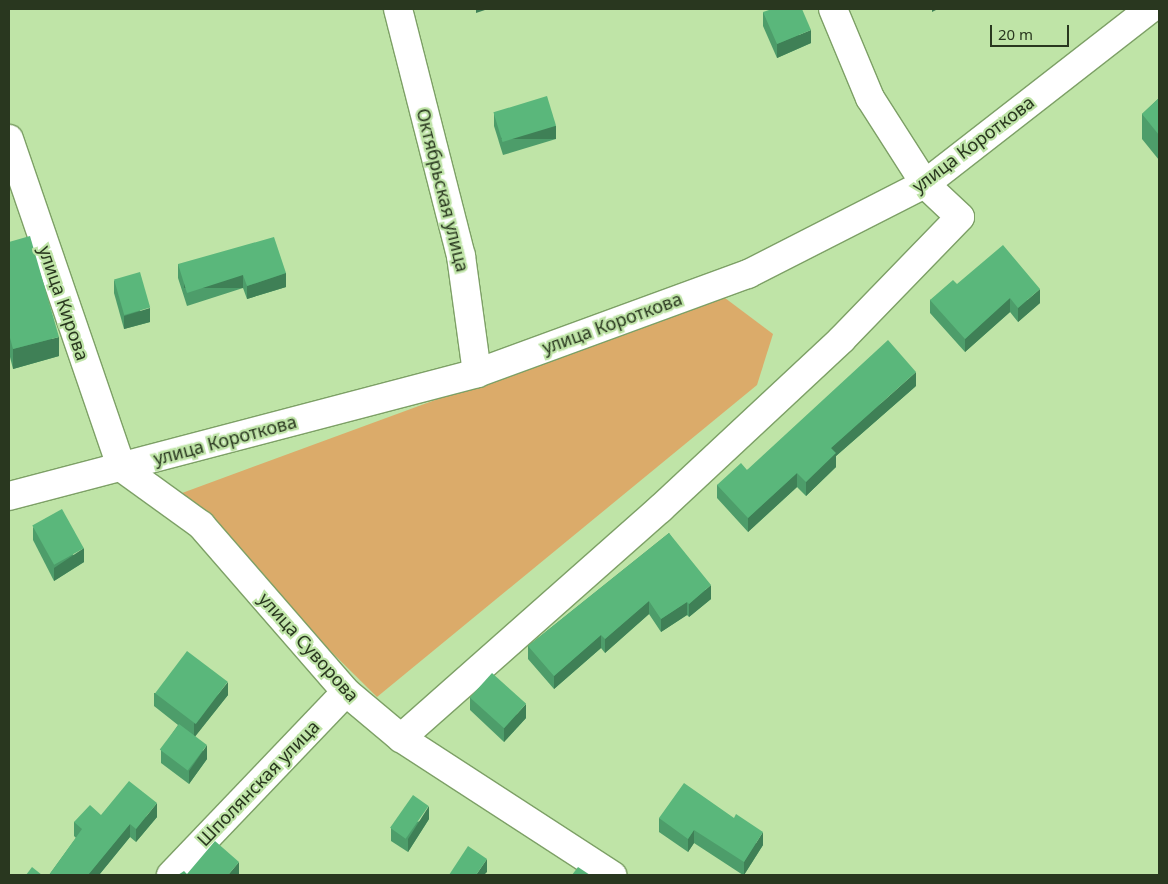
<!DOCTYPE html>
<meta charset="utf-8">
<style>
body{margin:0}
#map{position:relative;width:1168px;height:884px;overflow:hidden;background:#bfe4a7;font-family:"Noto Sans",sans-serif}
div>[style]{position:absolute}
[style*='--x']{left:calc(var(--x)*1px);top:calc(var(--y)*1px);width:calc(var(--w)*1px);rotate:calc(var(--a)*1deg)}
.green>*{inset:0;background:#dbab6a}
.roads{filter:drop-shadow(1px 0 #7da066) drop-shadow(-1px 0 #7da066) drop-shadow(0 1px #7da066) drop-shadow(0 -1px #7da066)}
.minor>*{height:28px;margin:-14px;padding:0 14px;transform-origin:14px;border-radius:14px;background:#fff}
.tertiary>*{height:28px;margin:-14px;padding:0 14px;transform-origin:14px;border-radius:14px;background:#fff}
.wall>*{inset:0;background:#4d9d6a}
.shaded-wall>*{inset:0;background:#3f8056;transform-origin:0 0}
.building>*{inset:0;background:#5ab77b;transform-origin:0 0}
span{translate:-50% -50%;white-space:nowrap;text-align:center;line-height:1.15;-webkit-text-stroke:4.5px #bfe4a7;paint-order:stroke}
.street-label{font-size:18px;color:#29371f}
.frame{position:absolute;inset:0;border:10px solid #29371f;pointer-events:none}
.scale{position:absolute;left:990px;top:25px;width:79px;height:22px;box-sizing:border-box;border:2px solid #29371f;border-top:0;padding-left:6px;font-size:15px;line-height:18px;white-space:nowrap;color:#29371f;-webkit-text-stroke:4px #bfe4a7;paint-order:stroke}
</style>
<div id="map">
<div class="green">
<i style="clip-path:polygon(721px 295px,773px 334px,757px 385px,377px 697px,174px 496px)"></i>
</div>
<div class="roads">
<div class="minor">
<i style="--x:398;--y:9;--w:255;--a:75.7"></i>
<i style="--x:461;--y:256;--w:118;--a:82.2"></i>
<i style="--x:9;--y:139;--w:347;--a:71.1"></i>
<i style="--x:401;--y:738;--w:346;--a:-41.5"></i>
<i style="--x:660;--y:509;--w:248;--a:-43"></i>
<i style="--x:841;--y:340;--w:171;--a:-45.9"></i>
<i style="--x:960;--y:217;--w:48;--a:-136.7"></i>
<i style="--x:925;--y:184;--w:102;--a:-122.6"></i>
<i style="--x:870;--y:98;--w:96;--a:-112.6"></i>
<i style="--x:171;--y:875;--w:253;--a:-46.3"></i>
</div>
<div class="tertiary">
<i style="--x:121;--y:467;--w:99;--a:35.9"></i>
<i style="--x:201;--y:525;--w:221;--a:49"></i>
<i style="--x:346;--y:692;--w:72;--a:39.9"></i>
<i style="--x:401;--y:738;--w:252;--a:33"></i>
<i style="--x:9;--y:496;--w:484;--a:-14.7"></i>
<i style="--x:477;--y:373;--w:289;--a:-20.1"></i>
<i style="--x:748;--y:274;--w:199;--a:-27"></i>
<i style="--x:925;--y:184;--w:285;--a:-37.9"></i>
</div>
</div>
<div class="wall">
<i style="clip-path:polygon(763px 12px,811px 43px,777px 58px,763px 26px)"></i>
<i style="clip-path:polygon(1159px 98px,1159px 160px,1142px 139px,1142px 114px)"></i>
<i style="clip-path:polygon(494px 113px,556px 139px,503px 155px,494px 126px)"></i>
<i style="clip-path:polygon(9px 242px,59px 356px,13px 369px,9px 353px)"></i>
<i style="clip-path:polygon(178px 264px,286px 273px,286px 287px,247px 299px,243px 288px,187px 306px,178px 278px)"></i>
<i style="clip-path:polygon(114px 280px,150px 322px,124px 329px,114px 293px)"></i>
<i style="clip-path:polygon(957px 284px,1040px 303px,1018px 322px,1010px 312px,965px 352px,930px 313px,930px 300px)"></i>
<i style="clip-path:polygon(916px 386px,836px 456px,836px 467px,806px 496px,797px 487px,748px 532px,717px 498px,717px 485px,747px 470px)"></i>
<i style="clip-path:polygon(33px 527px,84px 562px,54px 581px,33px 540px)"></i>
<i style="clip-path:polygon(669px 533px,711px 599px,689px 617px,687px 615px,661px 632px,649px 614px,605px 653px,601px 648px,554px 689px,528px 659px,528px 646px)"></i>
<i style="clip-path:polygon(154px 693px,228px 695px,195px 736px,207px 759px,189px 784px,161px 763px,161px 750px,178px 725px,154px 706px)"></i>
<i style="clip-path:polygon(470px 697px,526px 718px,504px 742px,470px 710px)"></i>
<i style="clip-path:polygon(101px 815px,157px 817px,136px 842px,130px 837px,99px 875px,49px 875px,76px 838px,74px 836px,74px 822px)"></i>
<i style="clip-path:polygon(659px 818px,763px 845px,744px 875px,743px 875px,694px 843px,688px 852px,659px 832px)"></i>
<i style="clip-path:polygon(429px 819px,408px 852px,391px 841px,391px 828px)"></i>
</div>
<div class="shaded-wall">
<i style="clip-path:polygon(476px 9px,488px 9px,476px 13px)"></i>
<i style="clip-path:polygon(932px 9px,938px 9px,932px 12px)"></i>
<i style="clip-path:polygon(811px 30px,811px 43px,777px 58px,777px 44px)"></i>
<i style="left:556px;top:126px;width:13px;height:55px;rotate:90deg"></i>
<i style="clip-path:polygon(286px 273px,286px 287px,247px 299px,247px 286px)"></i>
<i style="left:243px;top:275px;width:13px;height:59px;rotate:90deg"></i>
<i style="clip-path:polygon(1040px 289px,1040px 303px,1018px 322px,1018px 308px)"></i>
<i style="clip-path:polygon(1010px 298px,1010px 312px,965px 352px,965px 339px)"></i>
<i style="clip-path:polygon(150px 308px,150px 322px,124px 329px,124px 316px)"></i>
<i style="clip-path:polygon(59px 337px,59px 356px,13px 369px,13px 349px)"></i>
<i style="clip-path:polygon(916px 372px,916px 386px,836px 456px,836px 467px,806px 496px,806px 482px,831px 448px)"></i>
<i style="clip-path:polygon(797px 473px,797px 487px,748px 532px,748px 518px)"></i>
<i style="clip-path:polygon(84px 548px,84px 562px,54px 581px,54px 568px)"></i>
<i style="clip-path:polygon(711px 585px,711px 599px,689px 617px,689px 604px)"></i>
<i style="clip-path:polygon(649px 601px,649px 614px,605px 653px,605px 639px)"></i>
<i style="clip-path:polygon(687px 602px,687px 615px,661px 632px,661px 619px)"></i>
<i style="clip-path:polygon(601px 635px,601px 648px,554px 689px,554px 676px)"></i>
<i style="clip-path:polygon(228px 682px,228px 695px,194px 738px,194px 724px)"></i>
<i style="clip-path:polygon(526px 704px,526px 718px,504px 742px,504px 728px)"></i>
<i style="clip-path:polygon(207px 745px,207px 759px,189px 784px,189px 771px)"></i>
<i style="clip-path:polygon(157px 803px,157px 817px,136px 842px,136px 829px)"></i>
<i style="clip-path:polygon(429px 806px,429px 819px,408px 852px,408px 839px)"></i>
<i style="clip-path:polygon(130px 824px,130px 837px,99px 875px,88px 875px)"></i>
<i style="clip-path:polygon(694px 830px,694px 843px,688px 852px,688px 839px)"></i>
<i style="clip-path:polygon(763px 832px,763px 845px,744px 875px,744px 862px)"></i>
<i style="clip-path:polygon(487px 859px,487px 872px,484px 875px,476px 875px)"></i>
<i style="clip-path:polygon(239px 862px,239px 875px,228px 875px)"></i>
</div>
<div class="building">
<i style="clip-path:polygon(772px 9px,802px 9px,811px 30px,777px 44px,763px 12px)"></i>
<i style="left:547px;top:96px;width:31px;height:56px;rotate:73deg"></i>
<i style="clip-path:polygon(1159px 98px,1159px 135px,1142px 114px)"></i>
<i style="clip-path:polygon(30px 236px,59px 337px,13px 349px,9px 334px,9px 242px)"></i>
<i style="clip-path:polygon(274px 237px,286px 273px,247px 286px,243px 275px,187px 293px,178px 264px)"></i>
<i style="clip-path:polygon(1003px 245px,1040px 289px,1018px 308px,1010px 298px,965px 339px,930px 300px,953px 280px,957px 284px)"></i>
<i style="left:140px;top:272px;width:37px;height:27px;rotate:74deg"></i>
<i style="clip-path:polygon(888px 340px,916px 372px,831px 448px,836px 453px,806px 482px,797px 473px,748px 518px,717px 485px,741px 463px,747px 470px)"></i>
<i style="left:62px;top:509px;width:45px;height:34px;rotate:61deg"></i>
<i style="clip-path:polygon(669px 533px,711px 585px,689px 604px,687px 602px,661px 619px,649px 601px,605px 639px,601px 635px,554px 676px,528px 646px)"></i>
<i style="left:187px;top:651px;width:51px;height:53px;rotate:37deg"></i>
<i style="left:492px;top:673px;width:46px;height:33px;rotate:42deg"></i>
<i style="left:179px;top:724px;width:35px;height:32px;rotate:37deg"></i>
<i style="clip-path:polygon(129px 781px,157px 803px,136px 829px,130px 824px,88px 875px,49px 875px,82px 829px,74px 822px,90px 805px,101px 815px)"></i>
<i style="clip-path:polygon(684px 783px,734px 818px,736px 814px,763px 832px,744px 862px,694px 830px,688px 839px,659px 818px)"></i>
<i style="left:413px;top:795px;width:19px;height:40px;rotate:35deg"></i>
<i style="clip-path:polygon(215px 841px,239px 862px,228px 875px,178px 875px,184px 871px,187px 874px)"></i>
<i style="clip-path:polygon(468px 846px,487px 859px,476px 875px,449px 875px)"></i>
<i style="clip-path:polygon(32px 867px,42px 875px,26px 875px)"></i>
<i style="clip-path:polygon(578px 867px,590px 875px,572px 875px)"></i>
</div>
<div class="street-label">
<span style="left:973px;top:144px;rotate:-37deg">улица Короткова</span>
<span style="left:443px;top:190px;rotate:76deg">Октябрьская улица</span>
<span style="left:64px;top:303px;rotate:71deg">улица Кирова</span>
<span style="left:612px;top:323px;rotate:-20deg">улица Короткова</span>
<span style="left:225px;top:440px;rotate:-15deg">улица Короткова</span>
<span style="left:309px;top:647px;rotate:48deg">улица Суворова</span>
<span style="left:258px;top:783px;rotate:-46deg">Шполянская улица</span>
</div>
<div class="frame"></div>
<div class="scale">20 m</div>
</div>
